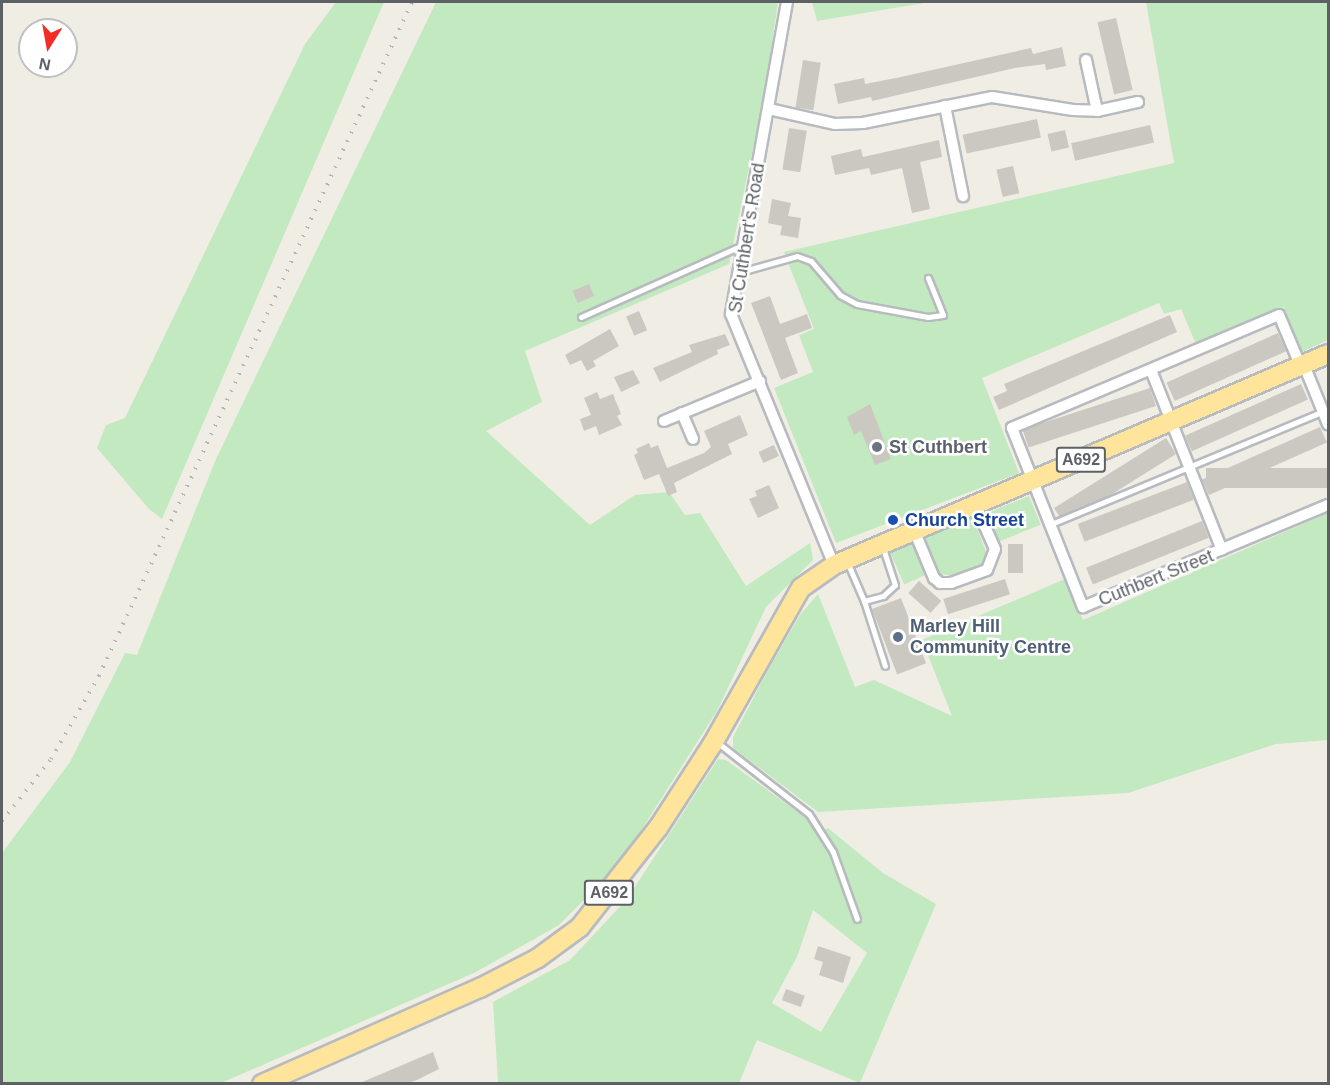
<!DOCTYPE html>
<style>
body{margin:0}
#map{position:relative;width:1330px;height:1085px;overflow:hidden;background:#f0ede5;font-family:Arial,sans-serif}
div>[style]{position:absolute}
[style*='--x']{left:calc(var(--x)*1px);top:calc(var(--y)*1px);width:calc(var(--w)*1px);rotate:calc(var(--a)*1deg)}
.green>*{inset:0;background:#c3e9c0;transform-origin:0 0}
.building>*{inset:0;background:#cbc8c2;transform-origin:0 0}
.roads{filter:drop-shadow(2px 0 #b7bbbf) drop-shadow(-2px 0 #b7bbbf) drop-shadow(0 2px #b7bbbf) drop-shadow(0 -2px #b7bbbf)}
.service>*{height:5px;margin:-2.5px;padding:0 2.5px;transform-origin:2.5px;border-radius:2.5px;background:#fff}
.minor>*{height:10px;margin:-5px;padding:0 5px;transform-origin:5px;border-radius:5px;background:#fff}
.trunk>*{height:18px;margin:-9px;padding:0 9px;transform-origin:9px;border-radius:9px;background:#ffe49c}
.rail>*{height:4px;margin-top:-2px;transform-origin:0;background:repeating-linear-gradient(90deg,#b4b5b6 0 1.5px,transparent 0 9.5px)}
.dots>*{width:16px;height:16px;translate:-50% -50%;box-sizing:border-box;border:3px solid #fff;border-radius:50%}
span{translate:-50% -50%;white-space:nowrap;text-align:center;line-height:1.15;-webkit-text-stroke:5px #fff;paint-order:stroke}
.shield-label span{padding:2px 4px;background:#fff;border:2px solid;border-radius:4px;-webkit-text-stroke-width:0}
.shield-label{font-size:16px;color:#5d6166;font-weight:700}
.street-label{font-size:18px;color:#5d6166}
.worship-label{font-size:18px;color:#5b616d;font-weight:700}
.left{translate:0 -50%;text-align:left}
.transit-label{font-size:18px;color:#164399;font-weight:700}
.service-label{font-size:18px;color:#4e5e75;font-weight:700}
.frame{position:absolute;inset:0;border:3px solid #5d6166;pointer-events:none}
.north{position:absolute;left:18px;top:18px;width:60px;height:60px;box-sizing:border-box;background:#fff;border:2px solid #bec0c2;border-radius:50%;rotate:191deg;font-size:16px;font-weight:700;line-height:24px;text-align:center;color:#5d6166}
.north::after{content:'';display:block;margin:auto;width:21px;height:27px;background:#f32c28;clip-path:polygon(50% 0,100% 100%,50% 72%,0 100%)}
</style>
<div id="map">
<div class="green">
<i style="clip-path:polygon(336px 2px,384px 2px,162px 519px,149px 509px,97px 448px,106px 425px,125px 418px,305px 44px)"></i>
<i style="clip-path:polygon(436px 2px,778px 2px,765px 91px,729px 264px,525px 351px,542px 402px,486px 431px,590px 525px,635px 495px,669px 492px,685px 515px,700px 513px,746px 586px,810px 543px,813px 560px,766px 607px,717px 711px,619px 865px,559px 925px,476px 972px,221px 1083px,2px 1084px,2px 853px,70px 762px,125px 653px,137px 655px,216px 459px)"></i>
<i style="clip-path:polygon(812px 2px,921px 2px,924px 3px,817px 21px)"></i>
<i style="clip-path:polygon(1146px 2px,1328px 2px,1328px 340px,1302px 352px,1284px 307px,1196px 344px,1181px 309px,1164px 314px,1159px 303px,982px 378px,1019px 473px,836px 543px,774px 388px,813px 372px,799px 335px,814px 329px,784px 252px,1174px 163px)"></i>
<i style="left:1029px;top:496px;width:31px;height:46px;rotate:68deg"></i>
<i style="clip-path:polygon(1328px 513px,1328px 740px,1276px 744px,1128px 793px,818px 812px,733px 748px,733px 737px,768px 670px,800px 615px,818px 594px,855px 687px,874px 680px,952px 716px,922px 640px,1065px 579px,1083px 620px)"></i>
<i style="clip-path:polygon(973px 518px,987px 554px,983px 567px,958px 576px,939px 574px,925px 537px)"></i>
<i style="left:913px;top:540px;width:37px;height:26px;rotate:66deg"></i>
<i style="clip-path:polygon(evenodd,718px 759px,726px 760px,806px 818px,817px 835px,828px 828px,883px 873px,936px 904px,860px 1083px,757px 1040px,739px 1083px,498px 1083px,493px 1002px,570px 960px,627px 899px,718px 759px,813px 910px,867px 953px,821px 1032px,772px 1003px,797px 957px,813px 910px)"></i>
</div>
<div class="building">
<i style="left:1116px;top:18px;width:74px;height:19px;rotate:77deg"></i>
<i style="clip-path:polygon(1062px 47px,1066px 66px,1046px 70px,1045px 64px,1015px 68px,872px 101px,871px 97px,838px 104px,834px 84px,864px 78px,865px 84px,896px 78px,1031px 48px,1033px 54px)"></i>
<i style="left:803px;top:60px;width:18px;height:48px;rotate:9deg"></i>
<i style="left:1037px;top:119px;width:19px;height:76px;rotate:78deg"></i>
<i style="left:1150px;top:125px;width:18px;height:81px;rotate:77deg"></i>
<i style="left:789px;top:128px;width:18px;height:42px;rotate:9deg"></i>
<i style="left:1065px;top:130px;width:18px;height:18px;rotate:77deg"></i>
<i style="clip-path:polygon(939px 140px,942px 157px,920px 162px,930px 209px,912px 213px,902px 168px,871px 175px,869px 168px,835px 175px,831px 156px,861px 149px,863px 157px)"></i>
<i style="left:1013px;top:166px;width:28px;height:17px;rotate:77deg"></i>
<i style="clip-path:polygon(772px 199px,791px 203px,788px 216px,801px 218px,798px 238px,780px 235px,782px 226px,768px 223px)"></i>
<i style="left:589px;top:284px;width:13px;height:18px;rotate:67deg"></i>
<i style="clip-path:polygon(770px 296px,780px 324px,807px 314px,812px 328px,785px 338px,798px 373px,781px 380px,751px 303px)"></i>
<i style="left:639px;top:311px;width:21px;height:14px;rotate:67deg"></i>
<i style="clip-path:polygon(1170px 315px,1177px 332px,999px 410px,993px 397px,1007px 391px,1004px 384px)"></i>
<i style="clip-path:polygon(610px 329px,619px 346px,593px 361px,596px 366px,587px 371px,581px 360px,570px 365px,565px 355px)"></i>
<i style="left:1278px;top:333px;width:20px;height:122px;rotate:66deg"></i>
<i style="clip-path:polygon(725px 334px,730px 345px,717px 350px,718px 354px,660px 382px,653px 368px,692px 352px,689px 345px)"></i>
<i style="clip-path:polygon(633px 370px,640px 383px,621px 392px,614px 377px)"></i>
<i style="left:1301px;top:384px;width:17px;height:127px;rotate:66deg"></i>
<i style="left:1150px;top:388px;width:19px;height:134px;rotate:72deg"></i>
<i style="clip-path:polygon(597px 392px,600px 399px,613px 394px,621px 414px,617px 416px,622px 425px,599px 435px,596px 426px,584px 431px,580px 419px,591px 415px,584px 398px)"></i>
<i style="clip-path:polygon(870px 404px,891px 459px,875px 465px,861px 431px,854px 435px,847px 417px)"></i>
<i style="clip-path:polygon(740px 415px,748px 435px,728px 444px,732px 454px,674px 483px,677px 492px,668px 496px,659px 474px,644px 480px,634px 455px,638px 453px,636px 449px,649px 443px,651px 448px,658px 445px,667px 468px,704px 453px,711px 447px,704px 431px)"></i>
<i style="left:1320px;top:427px;width:17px;height:129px;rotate:66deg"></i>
<i style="left:1166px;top:438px;width:19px;height:132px;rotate:58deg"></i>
<i style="left:774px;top:445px;width:12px;height:17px;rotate:66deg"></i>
<i style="left:1329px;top:468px;width:20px;height:123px;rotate:90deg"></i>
<i style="left:1187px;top:482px;width:19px;height:117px;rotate:69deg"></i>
<i style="clip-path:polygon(769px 485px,779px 508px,758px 518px,749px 499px,757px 496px,755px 491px)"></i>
<i style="left:1202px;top:521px;width:18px;height:125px;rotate:68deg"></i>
<i style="left:1008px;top:544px;width:15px;height:29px"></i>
<i style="left:1005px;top:579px;width:16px;height:65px;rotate:72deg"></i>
<i style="left:919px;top:581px;width:30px;height:16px;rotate:42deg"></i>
<i style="left:901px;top:598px;width:70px;height:31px;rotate:69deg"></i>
<i style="clip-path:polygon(818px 946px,851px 957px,843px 983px,819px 975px,823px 962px,814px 959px)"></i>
<i style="left:786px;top:989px;width:20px;height:12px;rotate:20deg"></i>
<i style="clip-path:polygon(433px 1052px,439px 1069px,417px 1080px,407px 1083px,360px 1083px)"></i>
</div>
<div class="roads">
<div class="service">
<i style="--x:740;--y:272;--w:59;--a:-15.7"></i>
<i style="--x:797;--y:256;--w:15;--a:20"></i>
<i style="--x:811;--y:261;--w:45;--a:49.5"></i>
<i style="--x:840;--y:295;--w:19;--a:28"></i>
<i style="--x:857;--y:304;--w:72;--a:10.4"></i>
<i style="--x:928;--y:317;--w:15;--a:-8"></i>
<i style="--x:943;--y:315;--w:40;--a:-112"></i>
<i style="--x:581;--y:317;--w:177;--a:-24"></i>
<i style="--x:1051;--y:524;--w:293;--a:-22.5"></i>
<i style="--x:848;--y:564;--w:40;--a:66.6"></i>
<i style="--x:864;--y:601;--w:20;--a:-15"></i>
<i style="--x:883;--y:596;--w:16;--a:-43"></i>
<i style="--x:895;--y:585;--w:38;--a:-108"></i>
<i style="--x:864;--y:601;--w:68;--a:72.1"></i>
<i style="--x:718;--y:743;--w:115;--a:38"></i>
<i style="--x:809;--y:814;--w:45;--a:57.7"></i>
<i style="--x:833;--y:852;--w:71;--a:70.3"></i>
</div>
<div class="minor">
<i style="--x:787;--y:2;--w:317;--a:100.2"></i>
<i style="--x:731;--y:314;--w:271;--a:67.7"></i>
<i style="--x:1086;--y:60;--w:52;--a:77.8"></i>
<i style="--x:945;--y:106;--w:92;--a:78.7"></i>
<i style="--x:769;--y:109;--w:68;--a:12.8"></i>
<i style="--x:835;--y:124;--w:28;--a:-2"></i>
<i style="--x:863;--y:123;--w:132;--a:-11.4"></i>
<i style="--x:992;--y:97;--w:82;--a:9.1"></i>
<i style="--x:1073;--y:110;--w:24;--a:2"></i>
<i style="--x:1097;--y:111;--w:42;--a:-12.4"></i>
<i style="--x:1304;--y:365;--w:64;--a:67.9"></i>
<i style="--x:1301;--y:367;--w:56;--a:-112.9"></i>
<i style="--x:1279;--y:315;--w:290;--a:157.1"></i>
<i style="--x:1012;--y:428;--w:193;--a:68.4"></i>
<i style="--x:1083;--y:607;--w:265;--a:-22.6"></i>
<i style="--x:1151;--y:370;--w:193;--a:68.5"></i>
<i style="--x:682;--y:413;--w:28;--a:67"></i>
<i style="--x:664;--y:421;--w:104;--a:-22.6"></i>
<i style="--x:914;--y:530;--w:52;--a:67.4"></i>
<i style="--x:934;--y:578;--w:8;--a:40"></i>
<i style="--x:940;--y:583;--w:11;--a:0"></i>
<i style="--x:951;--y:583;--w:38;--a:-20"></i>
<i style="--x:987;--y:570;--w:22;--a:-69"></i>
<i style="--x:995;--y:549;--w:49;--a:-114"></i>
</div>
<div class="trunk">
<i style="--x:262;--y:1084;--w:238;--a:-23.8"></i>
<i style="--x:480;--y:988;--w:65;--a:-27.3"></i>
<i style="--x:538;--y:958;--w:52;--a:-36.4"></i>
<i style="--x:580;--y:927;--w:126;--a:-51.8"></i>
<i style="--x:658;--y:828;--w:99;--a:-57"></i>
<i style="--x:712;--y:745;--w:180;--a:-60.5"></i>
<i style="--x:801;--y:588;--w:40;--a:-34.9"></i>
<i style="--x:834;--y:565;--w:537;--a:-23.13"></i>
</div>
</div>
<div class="rail">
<i style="--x:2;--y:821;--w:79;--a:-51.7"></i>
<i style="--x:51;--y:759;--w:96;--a:-60"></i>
<i style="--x:99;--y:676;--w:743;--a:-65.09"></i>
</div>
<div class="dots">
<i style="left:877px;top:447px;background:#6b7280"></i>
<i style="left:893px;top:520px;background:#1a4fb4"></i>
<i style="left:898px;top:637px;background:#5c6f8a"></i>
</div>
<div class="shield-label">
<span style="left:1081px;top:460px">A692</span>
<span style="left:609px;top:893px">A692</span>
</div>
<div class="street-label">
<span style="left:747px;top:238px;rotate:-81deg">St Cuthbert's Road</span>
<span style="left:1156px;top:578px;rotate:-22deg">Cuthbert Street</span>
</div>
<div class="worship-label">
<span class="left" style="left:889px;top:447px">St Cuthbert</span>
</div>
<div class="transit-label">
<span class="left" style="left:905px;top:520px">Church Street</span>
</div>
<div class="service-label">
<span class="left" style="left:910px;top:637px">Marley Hill<br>Community Centre</span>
</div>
<div class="frame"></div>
<div class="north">N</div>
</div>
